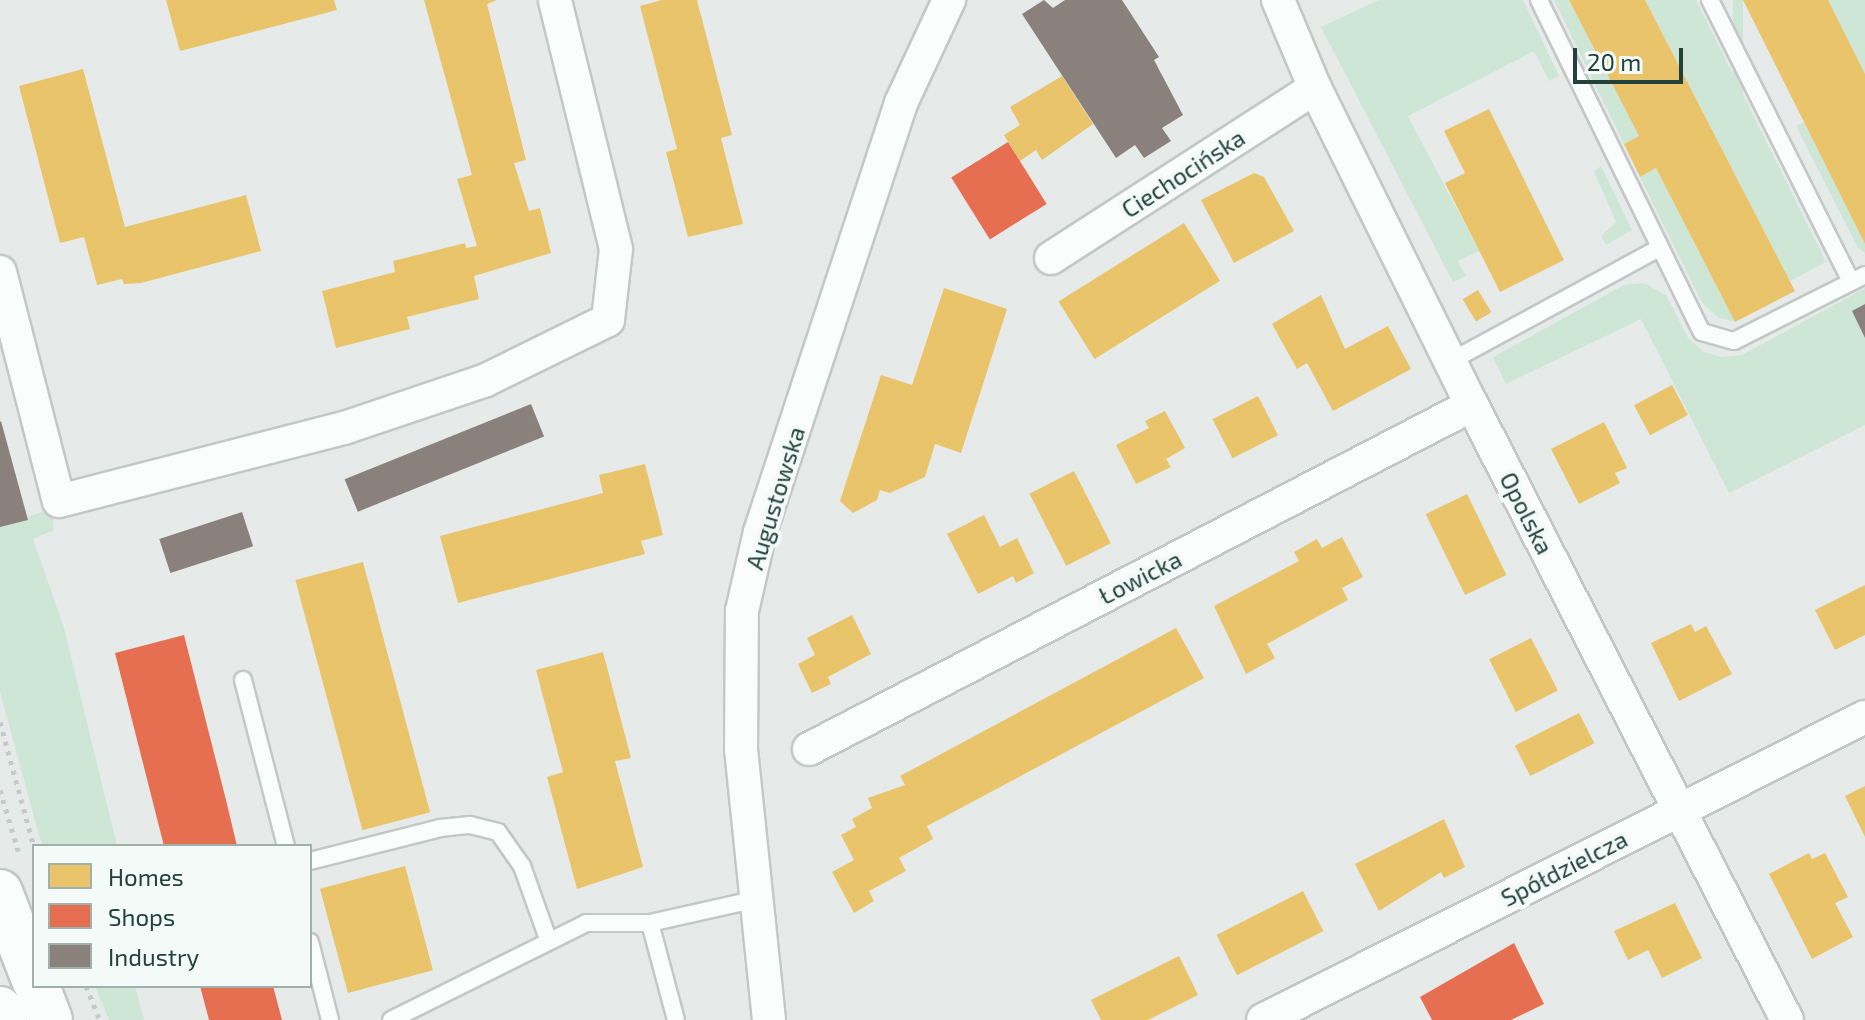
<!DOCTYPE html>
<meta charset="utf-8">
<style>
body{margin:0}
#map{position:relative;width:1865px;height:1020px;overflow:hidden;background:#e6ebe9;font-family:"Exo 2",sans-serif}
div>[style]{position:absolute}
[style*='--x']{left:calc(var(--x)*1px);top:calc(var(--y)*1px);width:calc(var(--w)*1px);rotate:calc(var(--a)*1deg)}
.green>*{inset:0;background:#cee6d6;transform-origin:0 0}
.homes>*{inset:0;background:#e9c46a;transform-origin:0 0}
.shops>*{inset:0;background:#e76f51;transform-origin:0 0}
.industry>*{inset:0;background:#8a817c;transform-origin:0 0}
.path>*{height:5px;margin-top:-2.5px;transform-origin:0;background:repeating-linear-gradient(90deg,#c2cbc9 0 4px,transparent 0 10px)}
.roads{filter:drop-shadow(2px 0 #c3c8c6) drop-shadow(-2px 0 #c3c8c6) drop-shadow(0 2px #c3c8c6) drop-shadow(0 -2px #c3c8c6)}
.service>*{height:16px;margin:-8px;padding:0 8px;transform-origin:8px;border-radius:8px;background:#fbfcfc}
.minor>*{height:32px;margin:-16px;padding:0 16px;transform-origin:16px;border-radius:16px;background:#fbfcfc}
.secondary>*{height:44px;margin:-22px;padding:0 22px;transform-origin:22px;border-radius:22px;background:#fbfcfc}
span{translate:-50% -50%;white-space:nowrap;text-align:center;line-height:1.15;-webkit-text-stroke:8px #f4faf7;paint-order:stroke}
.street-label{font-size:24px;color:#21413a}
.legend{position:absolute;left:32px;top:844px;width:280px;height:144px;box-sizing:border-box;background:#f4faf7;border:2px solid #a0b0ab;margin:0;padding:10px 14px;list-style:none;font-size:24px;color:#21413a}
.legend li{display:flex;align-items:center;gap:16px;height:40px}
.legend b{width:40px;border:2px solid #a0b0ab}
.scale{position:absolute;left:1573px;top:48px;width:110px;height:36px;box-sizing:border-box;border:4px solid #21413a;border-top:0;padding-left:10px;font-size:24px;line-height:28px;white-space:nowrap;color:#21413a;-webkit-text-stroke:6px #f4faf7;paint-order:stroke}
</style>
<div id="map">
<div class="green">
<i style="clip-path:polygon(1379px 0,1523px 0,1559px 76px,1549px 81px,1534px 51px,1408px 116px,1479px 251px,1458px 261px,1466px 276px,1453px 282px,1321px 27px)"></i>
<i style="clip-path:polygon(1554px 0,1569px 0,1639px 136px,1624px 144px)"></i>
<i style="clip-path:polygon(1645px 0,1696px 0,1826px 262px,1790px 281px)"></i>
<i style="left:1733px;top:0;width:10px;height:129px"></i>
<i style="clip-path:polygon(1828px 0,1865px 0,1865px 74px)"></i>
<i style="clip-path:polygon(1804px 122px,1865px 244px,1865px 253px,1858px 248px,1796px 126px)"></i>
<i style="clip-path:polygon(1601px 166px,1632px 230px,1606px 245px,1601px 236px,1616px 222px,1594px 171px)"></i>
<i style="clip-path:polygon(1656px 168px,1735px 322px,1719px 318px,1702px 303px,1640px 177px)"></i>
<i style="clip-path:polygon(1644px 283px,1666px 295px,1688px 338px,1704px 352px,1721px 357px,1742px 355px,1865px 288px,1865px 425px,1729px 493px,1641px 319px,1506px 384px,1493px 357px,1624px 285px)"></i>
<i style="clip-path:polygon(42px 512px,53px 517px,54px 530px,33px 539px,64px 628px,117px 846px,42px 846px,0 692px,0 527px)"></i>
<i style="clip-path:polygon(95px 986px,135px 986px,144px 1020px,109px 1020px)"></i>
</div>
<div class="homes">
<i style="clip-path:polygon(166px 0,334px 0,337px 10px,180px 51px)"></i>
<i style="clip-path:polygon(424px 0,497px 0,487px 4px,526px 160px,514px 163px,529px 211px,540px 208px,551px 253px,474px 276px,479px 299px,407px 317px,410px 329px,336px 348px,322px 291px,395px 272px,393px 261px,465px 243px,466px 248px,477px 246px,457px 179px,472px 175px)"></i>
<i style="clip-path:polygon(662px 0,697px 0,732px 135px,721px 138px,743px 224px,688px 237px,666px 152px,677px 149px,640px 6px)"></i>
<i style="clip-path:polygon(1569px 0,1645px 0,1795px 291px,1735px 322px,1656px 168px,1640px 177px,1624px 144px,1639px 136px)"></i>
<i style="clip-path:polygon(1743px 0,1828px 0,1865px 74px,1865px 244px)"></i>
<i style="clip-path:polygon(83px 69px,125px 227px,246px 195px,261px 251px,141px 283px,124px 284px,122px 279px,97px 285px,84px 237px,60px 243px,19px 86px)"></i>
<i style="clip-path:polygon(1062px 76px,1093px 124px,1042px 160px,1036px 150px,1020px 161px,1004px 135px,1020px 125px,1010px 107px)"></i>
<i style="clip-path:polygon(1489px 109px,1564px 260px,1500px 292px,1445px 183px,1465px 173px,1444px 131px)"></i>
<i style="clip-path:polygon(1254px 173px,1264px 177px,1294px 231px,1234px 263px,1201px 200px)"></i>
<i style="left:1184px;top:223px;width:68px;height:148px;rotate:58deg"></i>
<i style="clip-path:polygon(944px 288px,1007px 309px,961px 453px,935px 444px,925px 477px,890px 493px,880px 490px,877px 500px,853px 513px,840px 501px,881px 375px,912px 385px)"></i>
<i style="left:1478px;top:290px;width:26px;height:18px;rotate:59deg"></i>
<i style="clip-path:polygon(1321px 295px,1345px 349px,1388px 326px,1411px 369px,1333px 411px,1307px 363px,1297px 369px,1272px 324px)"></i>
<i style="left:1672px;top:385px;width:34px;height:43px;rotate:62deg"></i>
<i style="left:1258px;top:396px;width:44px;height:51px;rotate:63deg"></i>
<i style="clip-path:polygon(1165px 411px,1185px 448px,1166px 459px,1171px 467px,1136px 484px,1116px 445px,1149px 428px,1145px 421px)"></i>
<i style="clip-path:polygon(1604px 422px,1627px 468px,1615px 473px,1620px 483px,1579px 504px,1551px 449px)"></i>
<i style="clip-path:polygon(645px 464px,663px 535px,641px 541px,645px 554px,458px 603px,440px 536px,603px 493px,599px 475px)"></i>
<i style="left:1074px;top:471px;width:81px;height:50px;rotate:63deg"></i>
<i style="left:1467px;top:494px;width:90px;height:46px;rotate:64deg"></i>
<i style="clip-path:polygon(984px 515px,1000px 547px,1017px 538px,1034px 573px,1016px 583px,1013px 576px,978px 594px,947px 534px)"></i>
<i style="clip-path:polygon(1342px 537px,1363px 577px,1342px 588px,1348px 600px,1267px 644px,1275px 658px,1246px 674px,1214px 606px,1299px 561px,1294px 552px,1317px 539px,1322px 548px)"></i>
<i style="left:363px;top:562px;width:259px;height:70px;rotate:75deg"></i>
<i style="clip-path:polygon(1865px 585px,1865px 635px,1835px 650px,1815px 610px)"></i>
<i style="clip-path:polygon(852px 615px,871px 654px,828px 677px,831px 684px,812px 693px,798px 664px,815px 655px,807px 638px)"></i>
<i style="clip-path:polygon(1691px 624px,1695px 632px,1706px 626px,1732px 674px,1679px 701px,1651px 643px)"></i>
<i style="clip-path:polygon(1176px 628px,1204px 678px,927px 826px,933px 839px,899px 858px,906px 871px,869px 891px,874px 901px,854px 913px,832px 872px,854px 860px,841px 835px,856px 827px,852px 819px,872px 808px,868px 798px,905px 785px,900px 776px)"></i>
<i style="left:1531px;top:638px;width:59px;height:47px;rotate:63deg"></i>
<i style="clip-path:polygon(603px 652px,631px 758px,615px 761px,643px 867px,577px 889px,547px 777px,563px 772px,536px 670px)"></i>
<i style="left:1579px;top:713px;width:34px;height:72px;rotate:63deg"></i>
<i style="clip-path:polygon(1865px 786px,1865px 837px,1845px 796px)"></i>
<i style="clip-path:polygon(1444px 819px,1465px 867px,1444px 878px,1441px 872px,1379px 911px,1355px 864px)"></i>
<i style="clip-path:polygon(1809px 853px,1812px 859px,1825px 853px,1848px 897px,1835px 903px,1853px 937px,1812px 959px,1769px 874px)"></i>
<i style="left:405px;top:866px;width:108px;height:88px;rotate:75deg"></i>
<i style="left:1303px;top:891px;width:45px;height:97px;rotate:63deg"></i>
<i style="clip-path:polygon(1675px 903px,1702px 958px,1662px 978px,1648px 950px,1628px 960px,1614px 931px)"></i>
<i style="clip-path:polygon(1179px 956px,1198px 995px,1148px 1020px,1101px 1020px,1091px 1000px)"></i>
</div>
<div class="shops">
<i style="left:1008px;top:142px;width:73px;height:67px;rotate:58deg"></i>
<i style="clip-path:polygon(184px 635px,226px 800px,237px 846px,164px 846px,115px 653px)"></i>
<i style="clip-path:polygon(1514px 943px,1544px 1004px,1511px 1020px,1432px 1020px,1420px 997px)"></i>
<i style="clip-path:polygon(200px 986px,273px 986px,282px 1020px,209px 1020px)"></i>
</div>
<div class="industry">
<i style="clip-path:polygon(1044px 0,1053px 8px,1065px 0,1122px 0,1159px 57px,1154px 60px,1183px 115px,1162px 128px,1171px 141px,1144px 158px,1135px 145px,1116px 158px,1022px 14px)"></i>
<i style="clip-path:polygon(1865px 304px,1865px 338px,1852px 311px)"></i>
<i style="left:531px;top:404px;width:35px;height:201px;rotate:68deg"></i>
<i style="clip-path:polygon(1px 421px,28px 520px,0 527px,0 422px)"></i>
<i style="left:242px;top:512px;width:36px;height:87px;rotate:72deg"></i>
</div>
<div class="path">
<i style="--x:0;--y:722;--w:130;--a:74.8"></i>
<i style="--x:0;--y:790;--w:70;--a:73.4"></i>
<i style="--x:86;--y:986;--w:37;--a:68"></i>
</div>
<div class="roads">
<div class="service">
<i style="--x:1539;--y:0;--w:370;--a:63.9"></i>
<i style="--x:1702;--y:332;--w:33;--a:16"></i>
<i style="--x:1734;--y:341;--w:147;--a:-26.7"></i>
<i style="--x:1710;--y:0;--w:315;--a:63.4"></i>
<i style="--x:1451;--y:361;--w:237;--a:-28.5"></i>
<i style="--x:243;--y:680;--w:171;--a:75.5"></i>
<i style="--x:310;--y:861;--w:134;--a:-14.2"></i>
<i style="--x:440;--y:828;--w:30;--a:-6"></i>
<i style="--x:470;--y:825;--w:29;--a:14"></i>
<i style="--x:498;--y:832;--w:42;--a:54.8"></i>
<i style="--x:522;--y:866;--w:77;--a:70.4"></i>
<i style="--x:310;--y:942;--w:81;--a:75.6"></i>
<i style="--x:391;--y:1020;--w:218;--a:-26.4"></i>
<i style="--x:586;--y:923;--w:64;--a:0"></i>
<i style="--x:676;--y:1020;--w:100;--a:-105"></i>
<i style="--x:650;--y:923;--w:110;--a:-12.6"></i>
</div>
<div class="minor">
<i style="--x:1278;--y:0;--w:95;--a:67.2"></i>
<i style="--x:1315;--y:88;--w:354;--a:63.7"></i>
<i style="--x:1472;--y:405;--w:691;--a:62.88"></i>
<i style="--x:1051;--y:258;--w:314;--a:-32.8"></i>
<i style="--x:0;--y:272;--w:236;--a:75.6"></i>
<i style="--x:59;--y:501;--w:294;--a:-14.4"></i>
<i style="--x:344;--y:428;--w:148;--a:-18.6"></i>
<i style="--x:484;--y:381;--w:138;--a:-26.2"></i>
<i style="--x:608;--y:320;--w:71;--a:-83.6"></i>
<i style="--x:616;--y:249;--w:256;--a:-103.8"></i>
<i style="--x:809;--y:749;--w:747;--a:-27.42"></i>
<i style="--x:769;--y:1020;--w:271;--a:-95.9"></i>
<i style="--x:741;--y:750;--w:139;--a:-89.6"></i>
<i style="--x:742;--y:611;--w:81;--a:-77.2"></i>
<i style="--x:760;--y:532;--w:452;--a:-71.8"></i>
<i style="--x:901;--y:103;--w:114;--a:-65"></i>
<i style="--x:1263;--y:1020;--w:674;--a:-26.72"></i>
</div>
<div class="secondary">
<i style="--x:0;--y:892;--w:94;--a:68.9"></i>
<i style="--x:37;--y:986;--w:36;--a:69"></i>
<i style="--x:0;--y:1009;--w:12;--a:70"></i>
</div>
</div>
<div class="street-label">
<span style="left:1183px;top:173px;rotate:-33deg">Ciechocińska</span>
<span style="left:775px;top:498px;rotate:-73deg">Augustowska</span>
<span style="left:1527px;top:513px;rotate:63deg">Opolska</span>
<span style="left:1140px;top:577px;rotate:-27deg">Łowicka</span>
<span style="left:1564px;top:868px;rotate:-27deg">Spółdzielcza</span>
</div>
<ul class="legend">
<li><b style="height:22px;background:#e9c46a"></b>Homes</li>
<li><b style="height:22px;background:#e76f51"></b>Shops</li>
<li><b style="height:22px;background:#8a817c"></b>Industry</li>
</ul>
<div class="scale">20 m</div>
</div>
